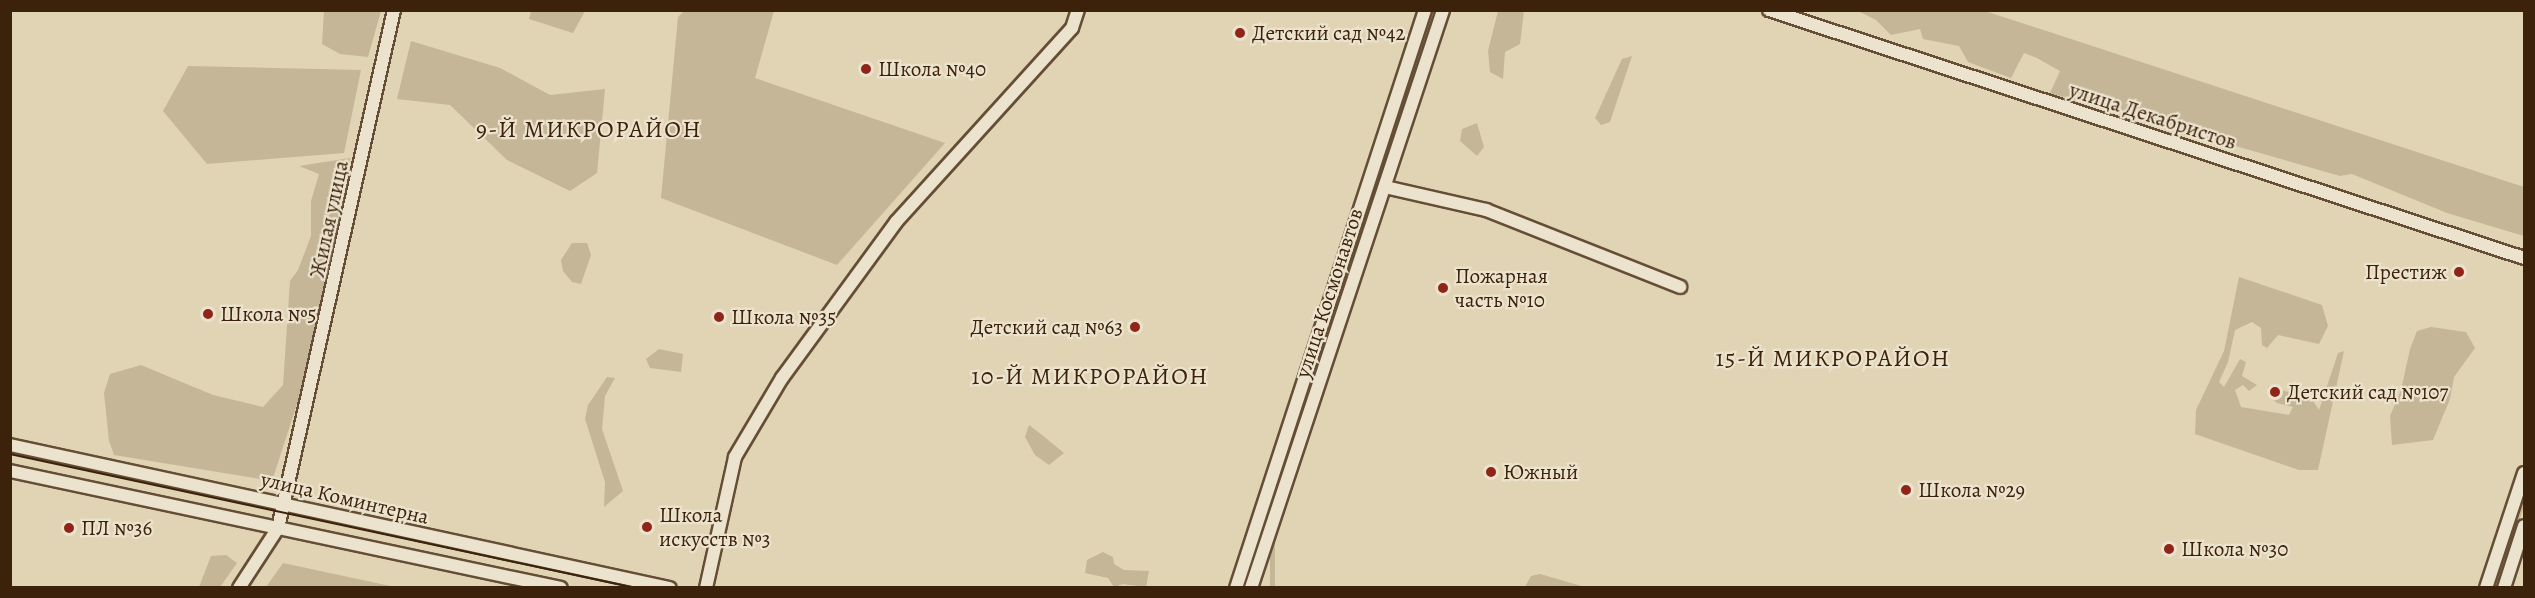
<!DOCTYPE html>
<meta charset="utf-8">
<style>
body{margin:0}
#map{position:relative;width:2535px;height:598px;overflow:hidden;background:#e0d4b4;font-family:Alegreya,serif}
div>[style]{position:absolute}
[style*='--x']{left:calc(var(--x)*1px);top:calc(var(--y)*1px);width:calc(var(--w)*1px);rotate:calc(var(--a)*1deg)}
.green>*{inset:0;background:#c4b697;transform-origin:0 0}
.roads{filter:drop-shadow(2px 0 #654e35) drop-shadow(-2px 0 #654e35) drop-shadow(0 2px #654e35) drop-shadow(0 -2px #654e35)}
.minor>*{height:12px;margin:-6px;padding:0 6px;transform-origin:6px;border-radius:6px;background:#ebe3ce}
.tram>*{height:1.5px;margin:-0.75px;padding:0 0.75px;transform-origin:0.75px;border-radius:0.75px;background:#3c210b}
.dots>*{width:16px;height:16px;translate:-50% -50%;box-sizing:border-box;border:3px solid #ebe3ce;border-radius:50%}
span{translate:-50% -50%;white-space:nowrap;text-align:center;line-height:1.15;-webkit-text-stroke:4.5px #ebe3ce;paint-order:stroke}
.poi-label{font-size:21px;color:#3c210b}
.left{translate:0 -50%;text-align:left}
.right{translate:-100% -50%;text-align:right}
.street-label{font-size:21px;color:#3c210b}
.quarter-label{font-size:24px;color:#3c210b;letter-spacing:1.5px}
.frame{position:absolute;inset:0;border:12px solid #3c210b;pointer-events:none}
</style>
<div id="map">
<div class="green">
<i style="clip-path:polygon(685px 10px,774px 11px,755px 78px,945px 143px,837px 265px,661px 198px,678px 17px)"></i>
<i style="clip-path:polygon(324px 11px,381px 11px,368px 57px,340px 54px,322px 44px)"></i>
<i style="clip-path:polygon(531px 11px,531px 10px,585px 11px,573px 33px,529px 19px)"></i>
<i style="clip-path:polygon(1432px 11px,1439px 11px,1384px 175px,1379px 174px)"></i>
<i style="clip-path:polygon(1498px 11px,1524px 11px,1520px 44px,1505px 52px,1503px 79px,1490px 72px,1488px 51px)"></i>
<i style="clip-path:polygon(1858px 11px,1985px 11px,2524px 187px,2524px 236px,2447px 213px,2352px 174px,2340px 176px,2050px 93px,2060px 71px,2037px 58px,2024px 53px,2011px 78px,1968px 62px,1959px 46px,1923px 39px,1920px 29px,1891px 35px,1876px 20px)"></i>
<i style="clip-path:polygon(411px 41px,500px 68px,550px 95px,605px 89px,597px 173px,570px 191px,507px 160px,450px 105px,397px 99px)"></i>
<i style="clip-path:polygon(1632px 56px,1610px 122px,1601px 125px,1595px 118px,1622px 59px)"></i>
<i style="clip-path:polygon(188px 66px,361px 70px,344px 153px,207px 164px,163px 111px)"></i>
<i style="clip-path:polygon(1477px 123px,1484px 147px,1477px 156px,1460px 141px,1462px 129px)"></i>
<i style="clip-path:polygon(350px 158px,343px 192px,326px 198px,341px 210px,332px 260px,311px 264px,322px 272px,326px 289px,309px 367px,272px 481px,114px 455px,109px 441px,104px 393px,110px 374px,141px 365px,213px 395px,263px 407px,283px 385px,290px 281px,298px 270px,311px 236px,311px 201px,319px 174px,299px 166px)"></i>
<i style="clip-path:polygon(572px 243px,587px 243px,591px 255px,581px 284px,572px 282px,563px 271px,561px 260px)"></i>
<i style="clip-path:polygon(1350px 260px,1356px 262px,1284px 473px,1279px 471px)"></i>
<i style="clip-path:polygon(2239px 277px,2322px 305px,2328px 326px,2319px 344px,2278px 335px,2267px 348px,2262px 345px,2261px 328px,2252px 322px,2235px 330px,2228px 362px,2219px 382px,2224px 387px,2240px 359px,2246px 362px,2242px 376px,2257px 385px,2249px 391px,2243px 385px,2235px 390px,2241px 407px,2289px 415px,2293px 407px,2277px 403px,2269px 395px,2268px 386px,2312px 399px,2319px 410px,2338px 353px,2344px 351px,2318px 470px,2299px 470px,2195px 434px,2196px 410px,2224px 351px)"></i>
<i style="clip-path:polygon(2431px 327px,2466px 332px,2475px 348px,2454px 377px,2450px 399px,2433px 440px,2392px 445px,2390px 416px,2401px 390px,2410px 349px,2417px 331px)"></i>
<i style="clip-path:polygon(659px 349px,683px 354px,681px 372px,650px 368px,646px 359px)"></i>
<i style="clip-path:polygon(607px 377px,615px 378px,605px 396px,602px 429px,623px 491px,604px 507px,605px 482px,585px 419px,588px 405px)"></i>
<i style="clip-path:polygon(1029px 425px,1042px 435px,1064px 453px,1049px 465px,1035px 455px,1025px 437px)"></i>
<i style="clip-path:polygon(2524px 491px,2524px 506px,2498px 587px,2493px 588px)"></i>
<i style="left:1270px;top:499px;width:5px;height:94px"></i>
<i style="clip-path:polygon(1103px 552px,1113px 557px,1114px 564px,1124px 570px,1149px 571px,1146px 587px,1123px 584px,1114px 587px,1108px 578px,1085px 573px,1087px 560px)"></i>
<i style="clip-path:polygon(226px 555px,237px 563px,220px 587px,199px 587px,211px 556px)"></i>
<i style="clip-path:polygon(283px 563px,395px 587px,266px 587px)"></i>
<i style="clip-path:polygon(1540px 574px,1585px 587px,1525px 587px,1531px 576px)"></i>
</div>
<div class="roads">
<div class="minor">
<i style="--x:1769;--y:10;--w:795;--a:18.18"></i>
<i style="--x:1385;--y:187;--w:104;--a:12.8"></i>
<i style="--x:1486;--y:210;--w:209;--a:21.6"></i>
<i style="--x:10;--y:445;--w:675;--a:12.23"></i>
<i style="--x:10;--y:471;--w:563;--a:11.99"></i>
<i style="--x:239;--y:588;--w:72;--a:-57"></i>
<i style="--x:278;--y:528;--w:531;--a:-77.38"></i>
<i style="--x:706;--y:588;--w:134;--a:-77.5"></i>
<i style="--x:735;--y:457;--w:92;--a:-59.3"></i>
<i style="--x:782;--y:378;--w:193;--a:-53.8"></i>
<i style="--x:896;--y:222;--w:262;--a:-47.8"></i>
<i style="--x:1072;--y:28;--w:19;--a:-72"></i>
<i style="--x:1236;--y:588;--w:608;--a:-71.89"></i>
<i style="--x:1251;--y:588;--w:609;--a:-71.62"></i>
<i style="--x:2486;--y:588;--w:121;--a:-71.7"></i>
<i style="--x:2504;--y:588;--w:65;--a:-72.1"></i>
</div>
</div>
<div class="tram">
<i style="--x:10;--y:454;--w:640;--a:12.08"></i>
</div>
<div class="dots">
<i style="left:1240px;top:33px;background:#8f2418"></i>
<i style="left:866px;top:69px;background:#8f2418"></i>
<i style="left:2459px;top:272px;background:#8f2418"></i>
<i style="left:1443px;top:288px;background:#8f2418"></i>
<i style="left:208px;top:314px;background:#8f2418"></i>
<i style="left:719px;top:317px;background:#8f2418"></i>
<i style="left:1135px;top:327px;background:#8f2418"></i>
<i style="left:2275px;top:392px;background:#8f2418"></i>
<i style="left:1491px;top:472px;background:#8f2418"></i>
<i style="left:1906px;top:490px;background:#8f2418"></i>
<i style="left:647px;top:527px;background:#8f2418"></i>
<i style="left:69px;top:528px;background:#8f2418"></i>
<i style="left:2169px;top:549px;background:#8f2418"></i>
</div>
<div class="poi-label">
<span class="left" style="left:1252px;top:33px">Детский сад №42</span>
<span class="left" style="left:878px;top:69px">Школа №40</span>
<span class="right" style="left:2447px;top:272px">Престиж</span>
<span class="left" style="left:1455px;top:288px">Пожарная<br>часть №10</span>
<span class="left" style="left:220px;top:314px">Школа №5</span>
<span class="left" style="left:731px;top:317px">Школа №35</span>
<span class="right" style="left:1123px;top:327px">Детский сад №63</span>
<span class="left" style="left:2287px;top:392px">Детский сад №107</span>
<span class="left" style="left:1503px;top:472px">Южный</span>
<span class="left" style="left:1918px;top:490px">Школа №29</span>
<span class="left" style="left:659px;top:527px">Школа<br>искусств №3</span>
<span class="left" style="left:81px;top:528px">ПЛ №36</span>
<span class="left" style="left:2181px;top:549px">Школа №30</span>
</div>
<div class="street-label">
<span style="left:2153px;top:116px;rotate:18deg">улица Декабристов</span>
<span style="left:329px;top:219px;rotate:-78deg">Жилая улица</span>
<span style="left:1329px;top:293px;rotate:-72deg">улица Космонавтов</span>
<span style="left:345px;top:498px;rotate:13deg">улица Коминтерна</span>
</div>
<div class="quarter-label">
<span style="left:589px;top:130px">9-Й МИКРОРАЙОН</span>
<span style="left:1833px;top:359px">15-Й МИКРОРАЙОН</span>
<span style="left:1090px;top:377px">10-Й МИКРОРАЙОН</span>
</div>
<div class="frame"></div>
</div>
